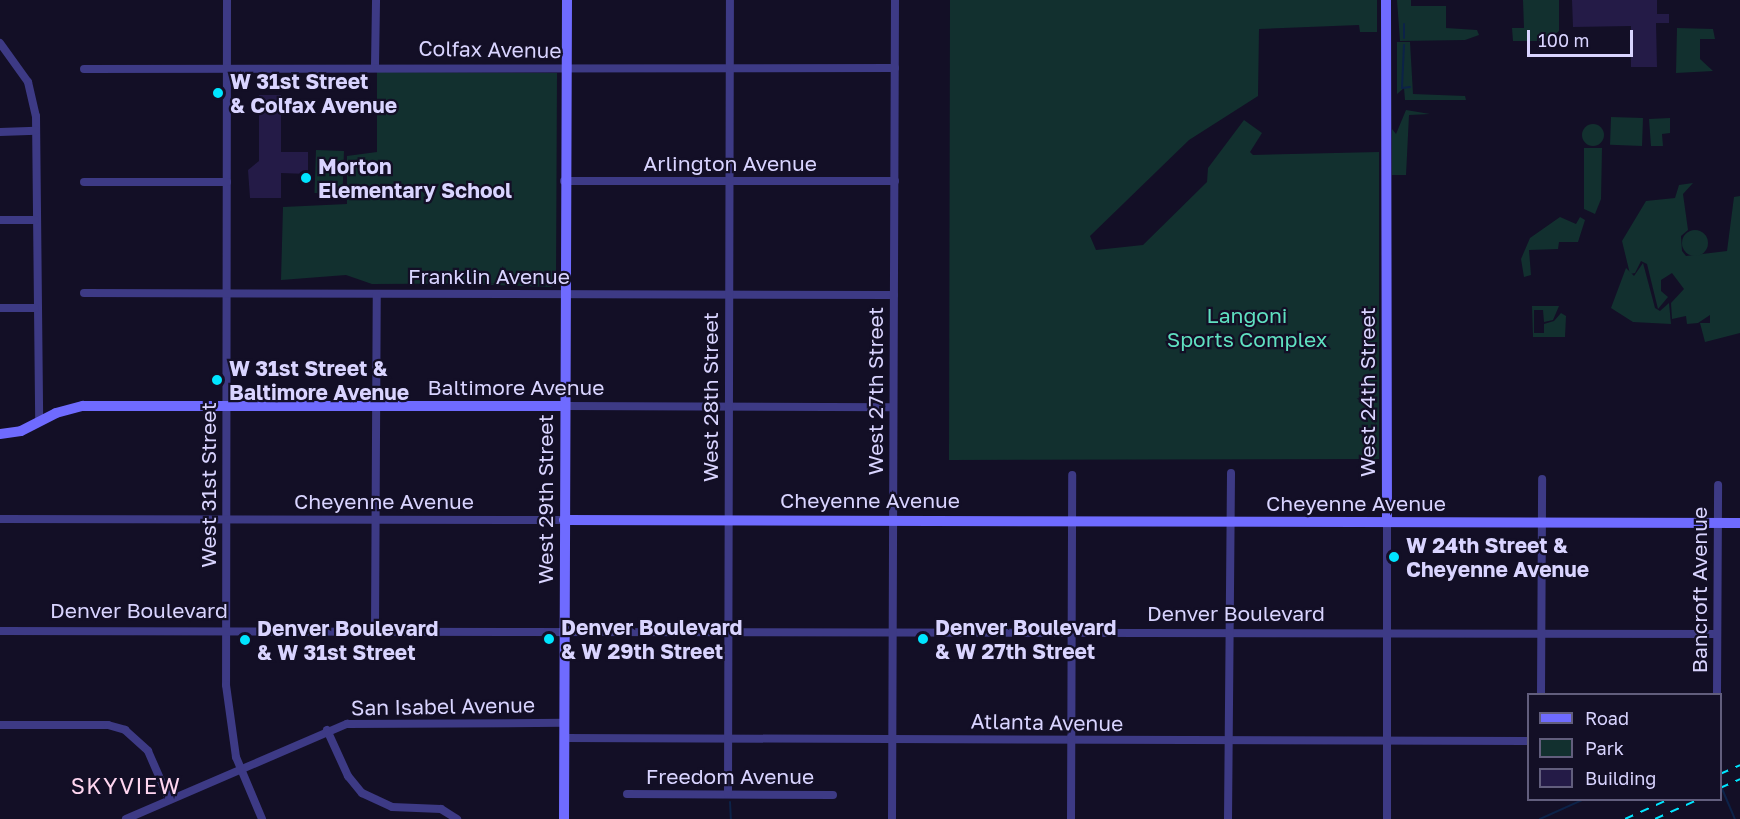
<!DOCTYPE html>
<style>
body{margin:0}
#map{position:relative;width:1740px;height:819px;overflow:hidden;background:#130f26;font-family:"Golos Text",sans-serif}
div>[style]{position:absolute}
[style*='--x']{left:calc(var(--x)*1px);top:calc(var(--y)*1px);width:calc(var(--w)*1px);rotate:calc(var(--a)*1deg)}
.green>*{inset:0;background:#12302f;transform-origin:0 0}
.round{border-radius:50%}
.stream>*{height:2px;margin:-1px;padding:0 1px;transform-origin:1px;border-radius:1px;background:#0c2248}
.building>*{inset:0;background:#241b47}
.street>*{height:8px;margin:-4px;padding:0 4px;transform-origin:4px;border-radius:4px;background:#3d3a85}
.secondary>*{height:10px;margin:-5px;padding:0 5px;transform-origin:5px;border-radius:5px;background:#6f6bff}
.rail>*{height:2px;margin-top:-1px;transform-origin:0;background:repeating-linear-gradient(90deg,#00e5ff 0 9px,transparent 0 17px)}
.dots>*{width:16px;height:16px;translate:-50% -50%;box-sizing:border-box;border:3px solid #130f26;border-radius:50%}
span{translate:-50% -50%;white-space:nowrap;text-align:center;line-height:1.15;-webkit-text-stroke:4.5px #130f26;paint-order:stroke}
.street-label{font-size:21px;color:#d9d4ff}
.poi-label{font-size:21px;color:#d9d4ff;font-weight:700}
.left{translate:0 -50%;text-align:left}
.park-label{font-size:21px;color:#5fe0c0}
.neighbourhood-label{font-size:22px;color:#ffd6f0;letter-spacing:1.5px}
.legend{position:absolute;left:1527px;top:693px;width:195px;height:108px;box-sizing:border-box;background:#130f26;border:2px solid #625e7d;margin:0;padding:8px 10px;list-style:none;font-size:18px;color:#d9d4ff}
.legend li{display:flex;align-items:center;gap:12px;height:30px}
.legend b{width:30px;border:2px solid #625e7d}
.scale{position:absolute;left:1527px;top:30px;width:106px;height:27px;box-sizing:border-box;border:3px solid #d9d4ff;border-top:0;padding-left:8px;font-size:18px;line-height:21px;white-space:nowrap;color:#d9d4ff;-webkit-text-stroke:4px #130f26;paint-order:stroke}
</style>
<div id="map">
<div class="green">
<i style="clip-path:polygon(950px 0,1377px 0,1377px 32px,1360px 32px,1359px 25px,1259px 29px,1258px 96px,1189px 140px,1090px 236px,1096px 250px,1143px 245px,1207px 182px,1208px 168px,1244px 120px,1262px 133px,1250px 152px,1253px 155px,1379px 152px,1379px 459px,949px 460px)"></i>
<i style="clip-path:polygon(1397px 0,1411px 0,1411px 6px,1446px 6px,1446px 28px,1477px 30px,1479px 35px,1465px 40px,1400px 41px)"></i>
<i style="clip-path:polygon(1523px 0,1559px 0,1559px 31px,1547px 41px,1513px 41px,1512px 28px,1524px 28px)"></i>
<i style="clip-path:polygon(1677px 28px,1713px 29px,1715px 39px,1700px 39px,1700px 59px,1713px 71px,1676px 73px)"></i>
<i style="clip-path:polygon(1397px 42px,1410px 42px,1413px 94px,1465px 96px,1466px 100px,1405px 100px,1404px 88px,1397px 94px)"></i>
<i style="clip-path:polygon(377px 72px,557px 73px,556px 283px,551px 287px,463px 284px,542px 283px,372px 284px,346px 275px,281px 280px,283px 207px,347px 204px,347px 156px,377px 152px)"></i>
<i style="clip-path:polygon(1406px 110px,1430px 114px,1409px 115px,1406px 175px,1392px 175px,1392px 129px,1396px 134px)"></i>
<i style="left:1643px;top:118px;width:28px;height:32px;rotate:92deg"></i>
<i style="clip-path:polygon(1670px 118px,1670px 133px,1662px 134px,1663px 146px,1651px 146px,1649px 119px)"></i>
<i class="round" style="left:1582px;top:124px;width:22px;height:22px"></i>
<i style="clip-path:polygon(1584px 148px,1602px 148px,1601px 199px,1595px 214px,1584px 209px)"></i>
<i style="left:316px;top:150px;width:28px;height:43px;rotate:2deg"></i>
<i style="clip-path:polygon(1693px 183px,1683px 194px,1688px 230px,1681px 236px,1682px 251px,1686px 256px,1727px 251px,1734px 197px,1740px 196px,1740px 333px,1705px 342px,1700px 323px,1710px 323px,1710px 315px,1698px 323px,1687px 324px,1686px 316px,1672px 319px,1671px 303px,1684px 289px,1672px 273px,1661px 280px,1661px 291px,1668px 297px,1658px 309px,1647px 264px,1641px 261px,1635px 273px,1630px 274px,1622px 241px,1646px 201px,1675px 198px,1679px 185px)"></i>
<i style="clip-path:polygon(1560px 217px,1576px 224px,1580px 217px,1585px 220px,1578px 242px,1559px 242px,1558px 249px,1529px 250px,1531px 275px,1524px 277px,1521px 259px,1530px 238px)"></i>
<i class="round" style="left:1682px;top:230px;width:26px;height:26px"></i>
<i style="clip-path:polygon(1643px 263px,1655px 308px,1660px 311px,1669px 303px,1671px 324px,1633px 322px,1611px 308px,1626px 268px,1634px 276px)"></i>
<i style="clip-path:polygon(1532px 306px,1559px 306px,1553px 320px,1544px 322px,1543px 310px,1534px 310px,1534px 333px,1544px 333px,1544px 324px,1554px 321px,1561px 313px,1566px 316px,1565px 337px,1533px 337px)"></i>
</div>
<div class="stream">
<i style="--x:1404;--y:38;--w:14;--a:-90"></i>
<i style="--x:1404;--y:45;--w:43;--a:92.7"></i>
<i style="--x:1402;--y:88;--w:8;--a:-7"></i>
<i style="--x:1720;--y:784;--w:38;--a:67"></i>
<i style="--x:730;--y:802;--w:17;--a:87"></i>
<i style="--x:1540;--y:819;--w:46;--a:-24.3"></i>
</div>
<div class="building">
<i style="clip-path:polygon(1572px 0,1657px 0,1657px 14px,1669px 14px,1669px 23px,1656px 23px,1657px 67px,1631px 67px,1631px 26px,1573px 27px)"></i>
<i style="clip-path:polygon(259px 95px,281px 95px,281px 152px,308px 152px,308px 174px,281px 173px,281px 198px,250px 198px,248px 170px,259px 161px)"></i>
</div>
<div class="street">
<i style="--x:227;--y:0;--w:685;--a:90.08"></i>
<i style="--x:226;--y:685;--w:73;--a:82.1"></i>
<i style="--x:236;--y:757;--w:67;--a:67.2"></i>
<i style="--x:0;--y:43;--w:48;--a:54.3"></i>
<i style="--x:28;--y:82;--w:35;--a:77"></i>
<i style="--x:36;--y:116;--w:304;--a:89.4"></i>
<i style="--x:375;--y:66;--w:66;--a:-89.1"></i>
<i style="--x:84;--y:69;--w:811;--a:-0.07"></i>
<i style="--x:0;--y:132;--w:36;--a:-2"></i>
<i style="--x:564;--y:181;--w:331;--a:0"></i>
<i style="--x:84;--y:182;--w:143;--a:0"></i>
<i style="--x:0;--y:220;--w:35;--a:0"></i>
<i style="--x:84;--y:293;--w:810;--a:0.14"></i>
<i style="--x:0;--y:308;--w:35;--a:0"></i>
<i style="--x:564;--y:406;--w:329;--a:0.2"></i>
<i style="--x:0;--y:519;--w:564;--a:0.1"></i>
<i style="--x:375;--y:630;--w:335;--a:-89.7"></i>
<i style="--x:0;--y:631;--w:1717;--a:0.1"></i>
<i style="--x:1541;--y:694;--w:215;--a:-89.7"></i>
<i style="--x:1717;--y:694;--w:209;--a:-89.7"></i>
<i style="--x:0;--y:725;--w:108;--a:0"></i>
<i style="--x:108;--y:725;--w:18;--a:16"></i>
<i style="--x:125;--y:730;--w:31;--a:42"></i>
<i style="--x:148;--y:751;--w:52;--a:66.4"></i>
<i style="--x:327;--y:730;--w:51;--a:65.5"></i>
<i style="--x:348;--y:776;--w:22;--a:51"></i>
<i style="--x:362;--y:793;--w:33;--a:25"></i>
<i style="--x:392;--y:807;--w:49;--a:2.3"></i>
<i style="--x:441;--y:809;--w:19;--a:32"></i>
<i style="--x:565;--y:738;--w:963;--a:0.18"></i>
<i style="--x:627;--y:794;--w:206;--a:0.3"></i>
<i style="--x:728;--y:794;--w:794;--a:-89.86"></i>
<i style="--x:126;--y:819;--w:241;--a:-23.3"></i>
<i style="--x:347;--y:724;--w:217;--a:-0.3"></i>
<i style="--x:892;--y:819;--w:819;--a:-89.79"></i>
<i style="--x:1071;--y:819;--w:344;--a:-89.8"></i>
<i style="--x:1228;--y:819;--w:346;--a:-89.5"></i>
<i style="--x:1387;--y:819;--w:297;--a:-90"></i>
</div>
<div class="secondary">
<i style="--x:1386;--y:0;--w:522;--a:89.89"></i>
<i style="--x:0;--y:434;--w:21;--a:-8"></i>
<i style="--x:21;--y:431;--w:39;--a:-27"></i>
<i style="--x:56;--y:413;--w:28;--a:-15"></i>
<i style="--x:83;--y:406;--w:481;--a:0"></i>
<i style="--x:564;--y:520;--w:1176;--a:0.15"></i>
<i style="--x:564;--y:819;--w:819;--a:-89.79"></i>
</div>
<div class="rail">
<i style="--x:1720;--y:774;--w:22;--a:-24"></i>
<i style="--x:1720;--y:788;--w:22;--a:-24"></i>
<i style="--x:1625;--y:819;--w:46;--a:-24.3"></i>
<i style="--x:1655;--y:819;--w:46;--a:-24.3"></i>
</div>
<div class="dots">
<i style="left:218px;top:93px;background:#00e5ff"></i>
<i style="left:306px;top:178px;background:#00e5ff"></i>
<i style="left:217px;top:380px;background:#00e5ff"></i>
<i style="left:1394px;top:557px;background:#00e5ff"></i>
<i style="left:549px;top:639px;background:#00e5ff"></i>
<i style="left:923px;top:639px;background:#00e5ff"></i>
<i style="left:245px;top:640px;background:#00e5ff"></i>
</div>
<div class="street-label">
<span style="left:490px;top:49px;rotate:1deg">Colfax Avenue</span>
<span style="left:730px;top:163px">Arlington Avenue</span>
<span style="left:489px;top:276px">Franklin Avenue</span>
<span style="left:516px;top:387px">Baltimore Avenue</span>
<span style="left:875px;top:391px;rotate:-90deg">West 27th Street</span>
<span style="left:1367px;top:392px;rotate:-90deg">West 24th Street</span>
<span style="left:710px;top:397px;rotate:-90deg">West 28th Street</span>
<span style="left:208px;top:485px;rotate:-90deg">West 31st Street</span>
<span style="left:545px;top:499px;rotate:-90deg">West 29th Street</span>
<span style="left:870px;top:500px">Cheyenne Avenue</span>
<span style="left:384px;top:501px">Cheyenne Avenue</span>
<span style="left:1356px;top:503px">Cheyenne Avenue</span>
<span style="left:1699px;top:590px;rotate:-90deg">Bancroft Avenue</span>
<span style="left:139px;top:610px">Denver Boulevard</span>
<span style="left:1236px;top:613px">Denver Boulevard</span>
<span style="left:443px;top:706px;rotate:-1deg">San Isabel Avenue</span>
<span style="left:1047px;top:722px;rotate:1deg">Atlanta Avenue</span>
<span style="left:730px;top:776px">Freedom Avenue</span>
</div>
<div class="poi-label">
<span class="left" style="left:230px;top:93px">W 31st Street<br>&amp; Colfax Avenue</span>
<span class="left" style="left:318px;top:178px">Morton<br>Elementary School</span>
<span class="left" style="left:229px;top:380px">W 31st Street &amp;<br>Baltimore Avenue</span>
<span class="left" style="left:1406px;top:557px">W 24th Street &amp;<br>Cheyenne Avenue</span>
<span class="left" style="left:561px;top:639px">Denver Boulevard<br>&amp; W 29th Street</span>
<span class="left" style="left:935px;top:639px">Denver Boulevard<br>&amp; W 27th Street</span>
<span class="left" style="left:257px;top:640px">Denver Boulevard<br>&amp; W 31st Street</span>
</div>
<div class="park-label">
<span style="left:1247px;top:327px">Langoni<br>Sports Complex</span>
</div>
<div class="neighbourhood-label">
<span style="left:126px;top:786px">SKYVIEW</span>
</div>
<ul class="legend">
<li><b style="height:8px;background:#6f6bff"></b>Road</li>
<li><b style="height:16px;background:#12302f"></b>Park</li>
<li><b style="height:16px;background:#241b47"></b>Building</li>
</ul>
<div class="scale">100 m</div>
</div>
